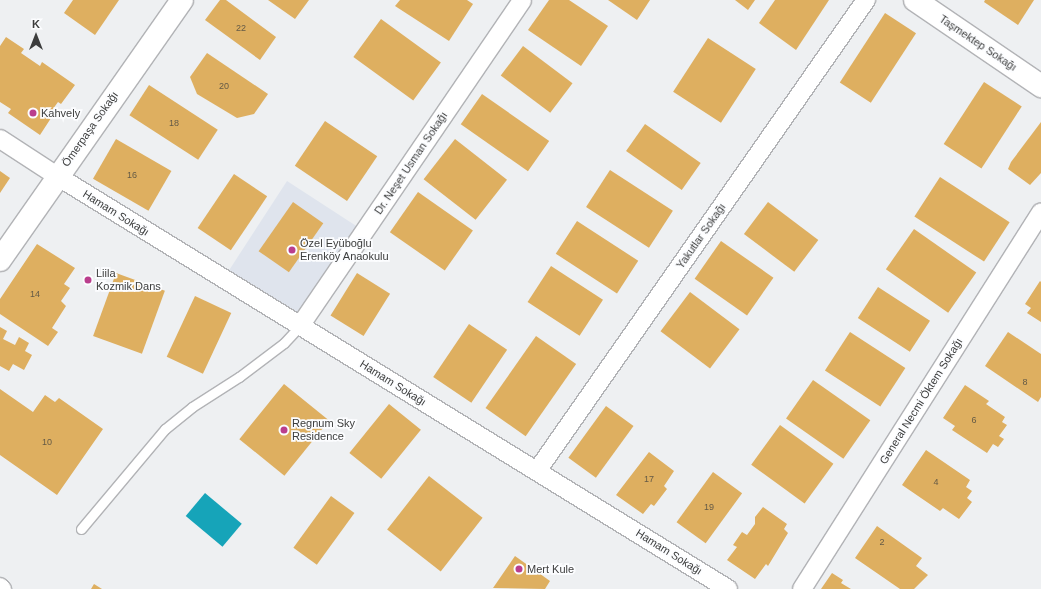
<!DOCTYPE html>
<meta charset="utf-8">
<style>
body{margin:0}
#map{position:relative;width:1041px;height:589px;overflow:hidden;background:#eef0f2;font-family:Arial,sans-serif}
div>[style]{position:absolute}
[style*='--x']{left:calc(var(--x)*1px);top:calc(var(--y)*1px);width:calc(var(--w)*1px);rotate:calc(var(--a)*1deg)}
.built>*{inset:0;background:#dfe4ed;transform-origin:0 0}
.water>*{inset:0;background:#16a4b9;transform-origin:0 0}
.building>*{inset:0;background:#deaf60;transform-origin:0 0}
.roads{filter:drop-shadow(1px 0 #b2b3b6) drop-shadow(-1px 0 #b2b3b6) drop-shadow(0 1px #b2b3b6) drop-shadow(0 -1px #b2b3b6)}
.service>*{height:9px;margin:-4.5px;padding:0 4.5px;transform-origin:4.5px;border-radius:4.5px;background:#fff}
.minor>*{height:18px;margin:-9px;padding:0 9px;transform-origin:9px;border-radius:9px;background:#fff}
.tertiary>*{height:22px;margin:-11px;padding:0 11px;transform-origin:11px;border-radius:11px;background:#fff}
.dots>*{width:11px;height:11px;translate:-50% -50%;box-sizing:border-box;border:2px solid #fcfdff;border-radius:50%}
span{translate:-50% -50%;white-space:nowrap;text-align:center;line-height:1.15;-webkit-text-stroke:3.5px #fcfdff;paint-order:stroke}
.number-label{font-size:9px;color:#645a46}
.number-label span{-webkit-text-stroke-width:0}
.street-label{font-size:11px;color:#3c3d3d}
.poi-label{font-size:11px;color:#3c3d3d}
.left{translate:0 -50%;text-align:left}
.north{position:absolute;left:16px;top:16px;width:40px;height:40px;-webkit-text-stroke:3px #fcfdff;paint-order:stroke;rotate:0deg;font-size:11px;font-weight:700;line-height:16px;text-align:center;color:#3c3d3d}
.north::after{content:'';display:block;margin:auto;width:14px;height:18px;background:#3c3d3d;clip-path:polygon(50% 0,100% 100%,50% 72%,0 100%)}
</style>
<div id="map">
<div class="built">
<i style="left:287px;top:181px;width:84px;height:109px;rotate:33deg"></i>
</div>
<div class="water">
<i style="left:205px;top:493px;width:48px;height:30px;rotate:40deg"></i>
</div>
<div class="building">
<i style="clip-path:polygon(73px 0,119px 0,95px 35px,64px 13px)"></i>
<i style="clip-path:polygon(220px 0,226px 0,276px 37px,260px 60px,205px 20px)"></i>
<i style="clip-path:polygon(268px 0,309px 0,295px 19px)"></i>
<i style="clip-path:polygon(400px 0,467px 0,473px 4px,449px 41px,395px 6px)"></i>
<i style="clip-path:polygon(549px 0,569px 0,608px 26px,581px 66px,528px 30px)"></i>
<i style="clip-path:polygon(608px 0,650px 0,637px 20px)"></i>
<i style="clip-path:polygon(735px 0,755px 0,748px 10px)"></i>
<i style="clip-path:polygon(775px 0,829px 0,796px 50px,759px 23px)"></i>
<i style="clip-path:polygon(985px 0,1034px 0,1018px 25px,984px 2px)"></i>
<i style="left:885px;top:13px;width:37px;height:83px;rotate:33deg"></i>
<i style="left:381px;top:19px;width:74px;height:47px;rotate:36deg"></i>
<i style="clip-path:polygon(6px 37px,24px 49px,21px 53px,40px 66px,42px 62px,75px 85px,61px 104px,58px 102px,50px 113px,53px 115px,40px 135px,8px 113px,11px 109px,0 102px,0 46px)"></i>
<i style="left:708px;top:38px;width:57px;height:64px;rotate:33deg"></i>
<i style="left:523px;top:46px;width:62px;height:37px;rotate:37deg"></i>
<i style="clip-path:polygon(207px 53px,268px 94px,254px 114px,237px 118px,197px 94px,190px 77px)"></i>
<i style="left:984px;top:82px;width:45px;height:74px;rotate:33deg"></i>
<i style="left:149px;top:85px;width:82px;height:36px;rotate:33deg"></i>
<i style="left:482px;top:94px;width:82px;height:37px;rotate:35deg"></i>
<i style="left:325px;top:121px;width:63px;height:54px;rotate:34deg"></i>
<i style="clip-path:polygon(1041px 122px,1041px 173px,1030px 185px,1008px 169px,1011px 162px)"></i>
<i style="left:645px;top:124px;width:68px;height:33px;rotate:35deg"></i>
<i style="left:116px;top:139px;width:64px;height:46px;rotate:30deg"></i>
<i style="left:455px;top:139px;width:66px;height:51px;rotate:38deg"></i>
<i style="left:610px;top:170px;width:75px;height:44px;rotate:33deg"></i>
<i style="clip-path:polygon(0 171px,10px 178px,0 193px)"></i>
<i style="left:234px;top:174px;width:40px;height:65px;rotate:34deg"></i>
<i style="left:940px;top:177px;width:83px;height:47px;rotate:33deg"></i>
<i style="left:418px;top:192px;width:67px;height:49px;rotate:35deg"></i>
<i style="left:293px;top:202px;width:37px;height:60px;rotate:35deg"></i>
<i style="left:768px;top:202px;width:63px;height:40px;rotate:37deg"></i>
<i style="left:577px;top:221px;width:73px;height:39px;rotate:33deg"></i>
<i style="left:914px;top:229px;width:76px;height:49px;rotate:35deg"></i>
<i style="left:721px;top:241px;width:64px;height:46px;rotate:35deg"></i>
<i style="clip-path:polygon(37px 244px,75px 268px,64px 284px,70px 288px,61px 301px,66px 306px,52px 328px,58px 332px,48px 346px,0 314px,0 299px)"></i>
<i style="left:551px;top:266px;width:62px;height:43px;rotate:33deg"></i>
<i style="left:116px;top:273px;width:52px;height:67px;rotate:20deg"></i>
<i style="left:357px;top:273px;width:39px;height:50px;rotate:32deg"></i>
<i style="clip-path:polygon(1040px 281px,1041px 282px,1041px 322px,1027px 313px,1031px 308px,1025px 304px)"></i>
<i style="left:878px;top:287px;width:62px;height:37px;rotate:33deg"></i>
<i style="left:690px;top:292px;width:62px;height:49px;rotate:37deg"></i>
<i style="left:195px;top:296px;width:40px;height:67px;rotate:25deg"></i>
<i style="left:469px;top:324px;width:46px;height:64px;rotate:34deg"></i>
<i style="clip-path:polygon(0 327px,7px 331px,3px 339px,15px 345px,19px 337px,29px 343px,25px 351px,32px 355px,24px 370px,13px 364px,9px 371px,0 366px)"></i>
<i style="left:850px;top:332px;width:66px;height:46px;rotate:33deg"></i>
<i style="clip-path:polygon(1008px 332px,1041px 354px,1041px 397px,1038px 402px,985px 366px)"></i>
<i style="left:536px;top:336px;width:49px;height:88px;rotate:35deg"></i>
<i style="left:813px;top:380px;width:70px;height:47px;rotate:35deg"></i>
<i style="left:284px;top:384px;width:58px;height:71px;rotate:39deg"></i>
<i style="clip-path:polygon(965px 385px,989px 401px,986px 404px,1005px 417px,1002px 422px,1007px 425px,999px 436px,1004px 439px,998px 447px,993px 444px,987px 453px,952px 430px,955px 426px,943px 418px)"></i>
<i style="clip-path:polygon(0 389px,33px 412px,45px 395px,55px 402px,59px 398px,103px 429px,57px 495px,0 455px)"></i>
<i style="left:389px;top:404px;width:41px;height:63px;rotate:39deg"></i>
<i style="left:606px;top:406px;width:34px;height:64px;rotate:36deg"></i>
<i style="left:780px;top:425px;width:66px;height:49px;rotate:36deg"></i>
<i style="clip-path:polygon(926px 450px,970px 480px,966px 487px,972px 491px,967px 498px,972px 502px,959px 519px,943px 508px,940px 511px,902px 485px)"></i>
<i style="clip-path:polygon(649px 452px,674px 471px,664px 486px,667px 489px,654px 506px,651px 504px,643px 514px,616px 495px)"></i>
<i style="left:713px;top:472px;width:36px;height:62px;rotate:36deg"></i>
<i style="left:429px;top:476px;width:68px;height:68px;rotate:38deg"></i>
<i style="left:331px;top:496px;width:29px;height:64px;rotate:36deg"></i>
<i style="clip-path:polygon(763px 507px,787px 524px,784px 529px,788px 533px,768px 566px,766px 564px,755px 579px,727px 560px,737px 547px,733px 545px,742px 532px,747px 535px,755px 524px,755px 517px)"></i>
<i style="clip-path:polygon(877px 526px,922px 558px,916px 566px,928px 575px,914px 589px,900px 589px,855px 558px)"></i>
<i style="clip-path:polygon(515px 556px,550px 581px,545px 589px,493px 588px)"></i>
<i style="clip-path:polygon(832px 573px,843px 580px,841px 583px,851px 589px,821px 589px)"></i>
<i style="clip-path:polygon(94px 584px,102px 589px,91px 589px)"></i>
</div>
<div class="roads">
<div class="service">
<i style="--x:81;--y:529;--w:131;--a:-50"></i>
<i style="--x:165;--y:429;--w:35;--a:-39"></i>
<i style="--x:192;--y:407;--w:56;--a:-32.6"></i>
<i style="--x:239;--y:377;--w:56;--a:-37.1"></i>
<i style="--x:284;--y:343;--w:23;--a:-47"></i>
</div>
<div class="minor">
<i style="--x:0;--y:139;--w:68;--a:33"></i>
<i style="--x:57;--y:176;--w:788;--a:31.61"></i>
<i style="--x:300;--y:326;--w:394;--a:-55.7"></i>
<i style="--x:537;--y:471;--w:575;--a:-55.07"></i>
<i style="--x:0;--y:587;--w:3;--a:45"></i>
<i style="--x:802;--y:589;--w:446;--a:-57.6"></i>
</div>
<div class="tertiary">
<i style="--x:915;--y:0;--w:153;--a:34.3"></i>
<i style="--x:0;--y:260;--w:317;--a:-55"></i>
</div>
</div>
<div class="dots">
<i style="left:33px;top:113px;background:#ba3e8d"></i>
<i style="left:292px;top:250px;background:#ba3e8d"></i>
<i style="left:88px;top:280px;background:#ba3e8d"></i>
<i style="left:284px;top:430px;background:#ba3e8d"></i>
<i style="left:519px;top:569px;background:#ba3e8d"></i>
</div>
<div class="number-label">
<span style="left:241px;top:28px">22</span>
<span style="left:224px;top:86px">20</span>
<span style="left:174px;top:123px">18</span>
<span style="left:132px;top:175px">16</span>
<span style="left:35px;top:294px">14</span>
<span style="left:1025px;top:382px">8</span>
<span style="left:974px;top:420px">6</span>
<span style="left:47px;top:442px">10</span>
<span style="left:649px;top:479px">17</span>
<span style="left:936px;top:482px">4</span>
<span style="left:709px;top:507px">19</span>
<span style="left:882px;top:542px">2</span>
</div>
<div class="street-label">
<span style="left:978px;top:43px;rotate:34deg">Taşmektep Sokağı</span>
<span style="left:90px;top:129px;rotate:-55deg">Ömerpaşa Sokağı</span>
<span style="left:411px;top:163px;rotate:-56deg">Dr. Neşet Usman Sokağı</span>
<span style="left:116px;top:213px;rotate:32deg">Hamam Sokağı</span>
<span style="left:701px;top:236px;rotate:-55deg">Yakutlar Sokağı</span>
<span style="left:393px;top:383px;rotate:32deg">Hamam Sokağı</span>
<span style="left:921px;top:401px;rotate:-58deg">General Necmi Öktem Sokağı</span>
<span style="left:669px;top:552px;rotate:32deg">Hamam Sokağı</span>
</div>
<div class="poi-label">
<span class="left" style="left:41px;top:113px">Kahvely</span>
<span class="left" style="left:300px;top:250px">Özel Eyüboğlu<br>Erenköy Anaokulu</span>
<span class="left" style="left:96px;top:280px">Liila<br>Kozmik Dans</span>
<span class="left" style="left:292px;top:430px">Regnum Sky<br>Residence</span>
<span class="left" style="left:527px;top:569px">Mert Kule</span>
</div>
<div class="north">K</div>
</div>
